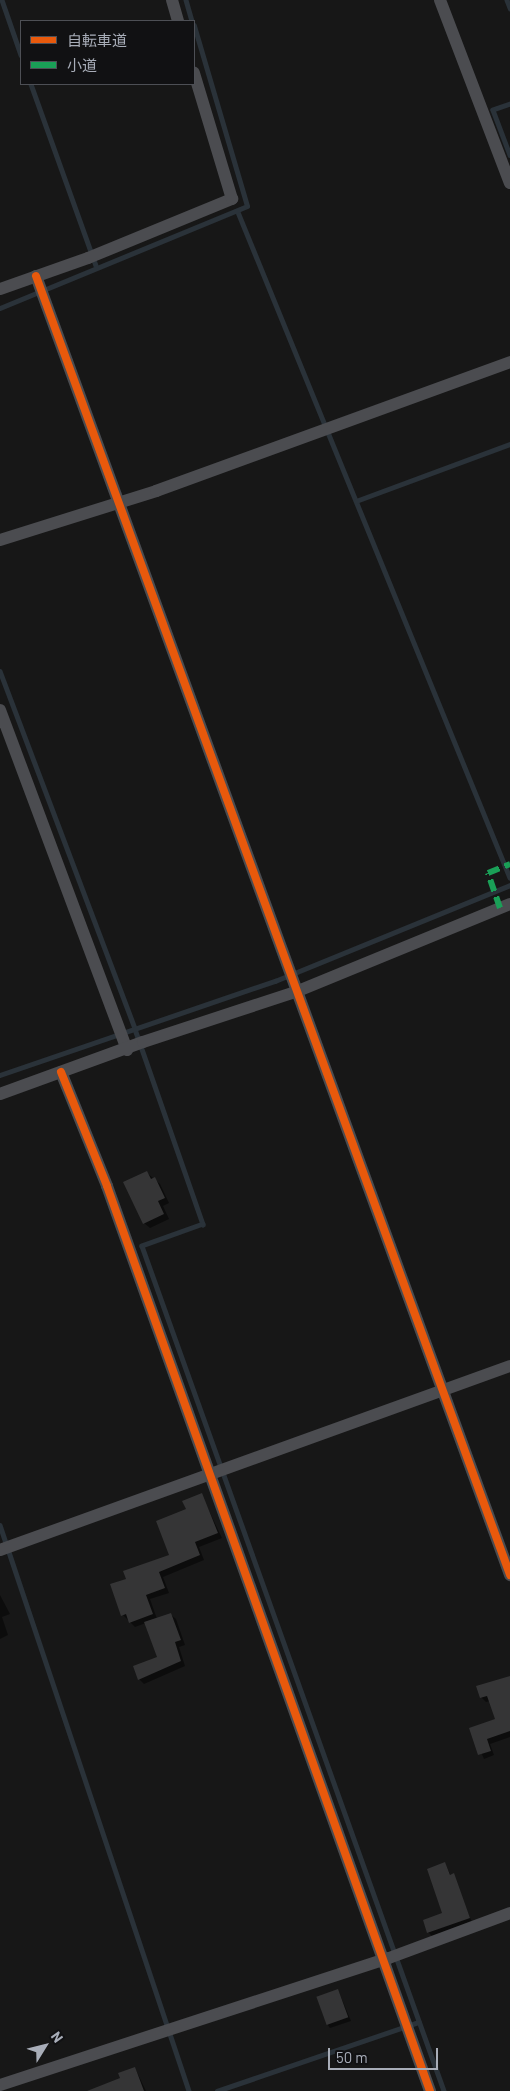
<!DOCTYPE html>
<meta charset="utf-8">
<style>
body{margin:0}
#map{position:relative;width:510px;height:2091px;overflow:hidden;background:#171717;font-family:Barlow,"Noto Sans JP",sans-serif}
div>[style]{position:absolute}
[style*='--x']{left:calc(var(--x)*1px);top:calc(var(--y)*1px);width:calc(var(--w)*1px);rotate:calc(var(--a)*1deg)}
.shadow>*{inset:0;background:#0007}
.stream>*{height:4.5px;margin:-2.25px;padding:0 2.25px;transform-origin:2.25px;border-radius:2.25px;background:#2a3239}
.building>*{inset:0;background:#353536;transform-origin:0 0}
.minor>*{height:12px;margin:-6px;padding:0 6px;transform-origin:6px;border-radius:6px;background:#4b4c50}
.quiet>*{height:6px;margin-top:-3px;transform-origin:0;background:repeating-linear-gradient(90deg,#1a9f57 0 12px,transparent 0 18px)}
.cycleway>*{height:8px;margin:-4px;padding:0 4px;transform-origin:4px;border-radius:4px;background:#e8590c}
span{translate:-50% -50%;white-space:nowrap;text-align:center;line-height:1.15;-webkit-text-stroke:5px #111113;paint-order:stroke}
.legend{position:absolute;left:20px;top:20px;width:175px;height:65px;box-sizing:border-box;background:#111113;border:1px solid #4d4f55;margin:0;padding:6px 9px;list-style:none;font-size:15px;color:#a8adb8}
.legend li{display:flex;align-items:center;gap:10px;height:25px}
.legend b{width:25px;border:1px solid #4d4f55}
.north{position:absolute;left:20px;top:2021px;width:50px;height:50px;-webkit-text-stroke:4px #111113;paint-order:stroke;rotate:54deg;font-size:14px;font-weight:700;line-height:20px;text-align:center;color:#a8adb8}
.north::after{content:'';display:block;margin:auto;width:18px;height:22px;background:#a8adb8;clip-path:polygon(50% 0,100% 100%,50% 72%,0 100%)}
.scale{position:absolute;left:328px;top:2048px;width:110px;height:22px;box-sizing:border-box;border:2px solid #a8adb8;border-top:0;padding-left:6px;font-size:15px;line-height:18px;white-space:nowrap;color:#a8adb8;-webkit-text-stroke:4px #111113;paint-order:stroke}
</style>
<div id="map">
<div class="shadow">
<i style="clip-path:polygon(146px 1172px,160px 1184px,169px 1203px,163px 1206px,169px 1219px,150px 1228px,144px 1223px)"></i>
<i style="clip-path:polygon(201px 1494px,222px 1538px,199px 1547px,204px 1560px,163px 1577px,169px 1593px,150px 1599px,157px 1619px,171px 1615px,176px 1619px,185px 1645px,179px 1647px,185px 1666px,144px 1684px,139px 1679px,158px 1658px,146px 1623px,135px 1627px,123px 1615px,128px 1580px,171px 1556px,187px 1510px)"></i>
<i style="clip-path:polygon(0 1595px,10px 1614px,2px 1617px,8px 1635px,0 1639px)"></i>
<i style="clip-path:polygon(510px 1676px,510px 1737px,490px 1744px,494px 1755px,484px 1759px,471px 1729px,496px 1720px,490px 1701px,486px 1702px,481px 1697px)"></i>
<i style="clip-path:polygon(445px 1863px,472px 1922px,432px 1936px,428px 1932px,444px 1914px)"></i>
<i style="clip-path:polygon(338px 1990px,351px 2021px,330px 2028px,327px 2024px)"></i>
<i style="clip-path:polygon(135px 2068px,146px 2091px,93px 2091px,121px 2078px)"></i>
</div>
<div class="stream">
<i style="--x:2;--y:0;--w:58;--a:70.9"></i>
<i style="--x:186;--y:0;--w:22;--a:74"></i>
<i style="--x:507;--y:0;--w:9;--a:69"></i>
<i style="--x:31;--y:84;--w:195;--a:70.3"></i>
<i style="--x:510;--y:104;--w:18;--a:161"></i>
<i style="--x:493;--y:110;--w:48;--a:69.3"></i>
<i style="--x:238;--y:212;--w:719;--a:67.78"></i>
<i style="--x:0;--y:308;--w:267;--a:-22.4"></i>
<i style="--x:247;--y:206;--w:188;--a:-106.4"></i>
<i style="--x:356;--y:501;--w:164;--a:-20.3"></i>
<i style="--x:0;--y:671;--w:383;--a:69.3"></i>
<i style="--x:135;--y:1029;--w:207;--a:70.8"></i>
<i style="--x:203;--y:1224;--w:65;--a:160.2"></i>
<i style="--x:142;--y:1246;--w:897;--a:70.33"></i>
<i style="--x:0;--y:1075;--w:291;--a:-18.9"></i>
<i style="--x:275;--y:981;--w:254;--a:-22.2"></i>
<i style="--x:0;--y:1525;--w:597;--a:71.53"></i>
<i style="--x:217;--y:2091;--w:213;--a:-18.9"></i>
</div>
<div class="building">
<i style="clip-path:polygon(147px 1171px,151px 1179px,155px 1177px,165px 1198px,158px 1201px,164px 1214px,143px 1224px,123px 1182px)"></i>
<i style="clip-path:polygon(202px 1493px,218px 1533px,195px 1542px,200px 1555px,159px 1572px,165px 1588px,146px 1595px,153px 1614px,129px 1623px,126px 1614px,121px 1616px,110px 1584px,126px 1579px,123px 1571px,169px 1555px,156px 1521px,186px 1509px,182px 1501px)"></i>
<i style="clip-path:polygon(171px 1613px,181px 1640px,175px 1642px,181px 1661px,138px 1680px,133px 1666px,157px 1657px,144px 1622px)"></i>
<i style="clip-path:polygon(510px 1676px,510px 1731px,487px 1739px,491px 1751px,478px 1755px,469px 1728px,495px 1719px,487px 1696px,480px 1698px,476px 1686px)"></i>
<i style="clip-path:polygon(445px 1862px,450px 1875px,454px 1873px,470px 1918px,427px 1933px,423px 1920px,442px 1913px,427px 1869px)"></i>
<i style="left:338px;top:1989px;width:30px;height:23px;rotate:70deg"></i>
<i style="clip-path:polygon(135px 2067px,144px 2091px,87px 2091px,120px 2078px,118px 2073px)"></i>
</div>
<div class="minor">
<i style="--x:172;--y:0;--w:22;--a:74"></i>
<i style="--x:440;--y:0;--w:196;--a:69.1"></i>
<i style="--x:36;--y:276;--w:1383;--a:69.95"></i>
<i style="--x:0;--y:289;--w:93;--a:-19.4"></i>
<i style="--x:88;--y:258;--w:156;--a:-22.3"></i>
<i style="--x:232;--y:199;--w:132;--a:-106.8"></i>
<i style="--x:0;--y:540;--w:164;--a:-17.4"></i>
<i style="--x:156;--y:491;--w:377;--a:-20"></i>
<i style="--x:0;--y:710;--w:363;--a:69.5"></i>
<i style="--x:61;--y:1072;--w:123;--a:68"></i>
<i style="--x:107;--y:1186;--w:961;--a:70.36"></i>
<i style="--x:0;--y:1094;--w:152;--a:-20"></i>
<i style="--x:143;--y:1042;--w:163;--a:-18.2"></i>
<i style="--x:298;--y:991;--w:229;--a:-22.3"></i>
<i style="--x:0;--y:1550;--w:542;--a:-19.84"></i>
<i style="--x:0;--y:2085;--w:409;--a:-18.1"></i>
<i style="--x:389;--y:1958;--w:129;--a:-20.4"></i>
</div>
<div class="quiet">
<i style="--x:500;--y:908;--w:37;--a:-109"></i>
<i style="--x:488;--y:873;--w:24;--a:-22"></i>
</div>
<div class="cycleway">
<i style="--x:36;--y:276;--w:1383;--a:69.95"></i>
<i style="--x:61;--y:1072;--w:123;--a:68"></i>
<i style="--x:107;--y:1186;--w:961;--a:70.36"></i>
</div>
<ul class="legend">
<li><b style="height:6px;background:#e8590c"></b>自転車道</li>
<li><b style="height:6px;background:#1a9f57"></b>小道</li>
</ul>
<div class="north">N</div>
<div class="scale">50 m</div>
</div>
